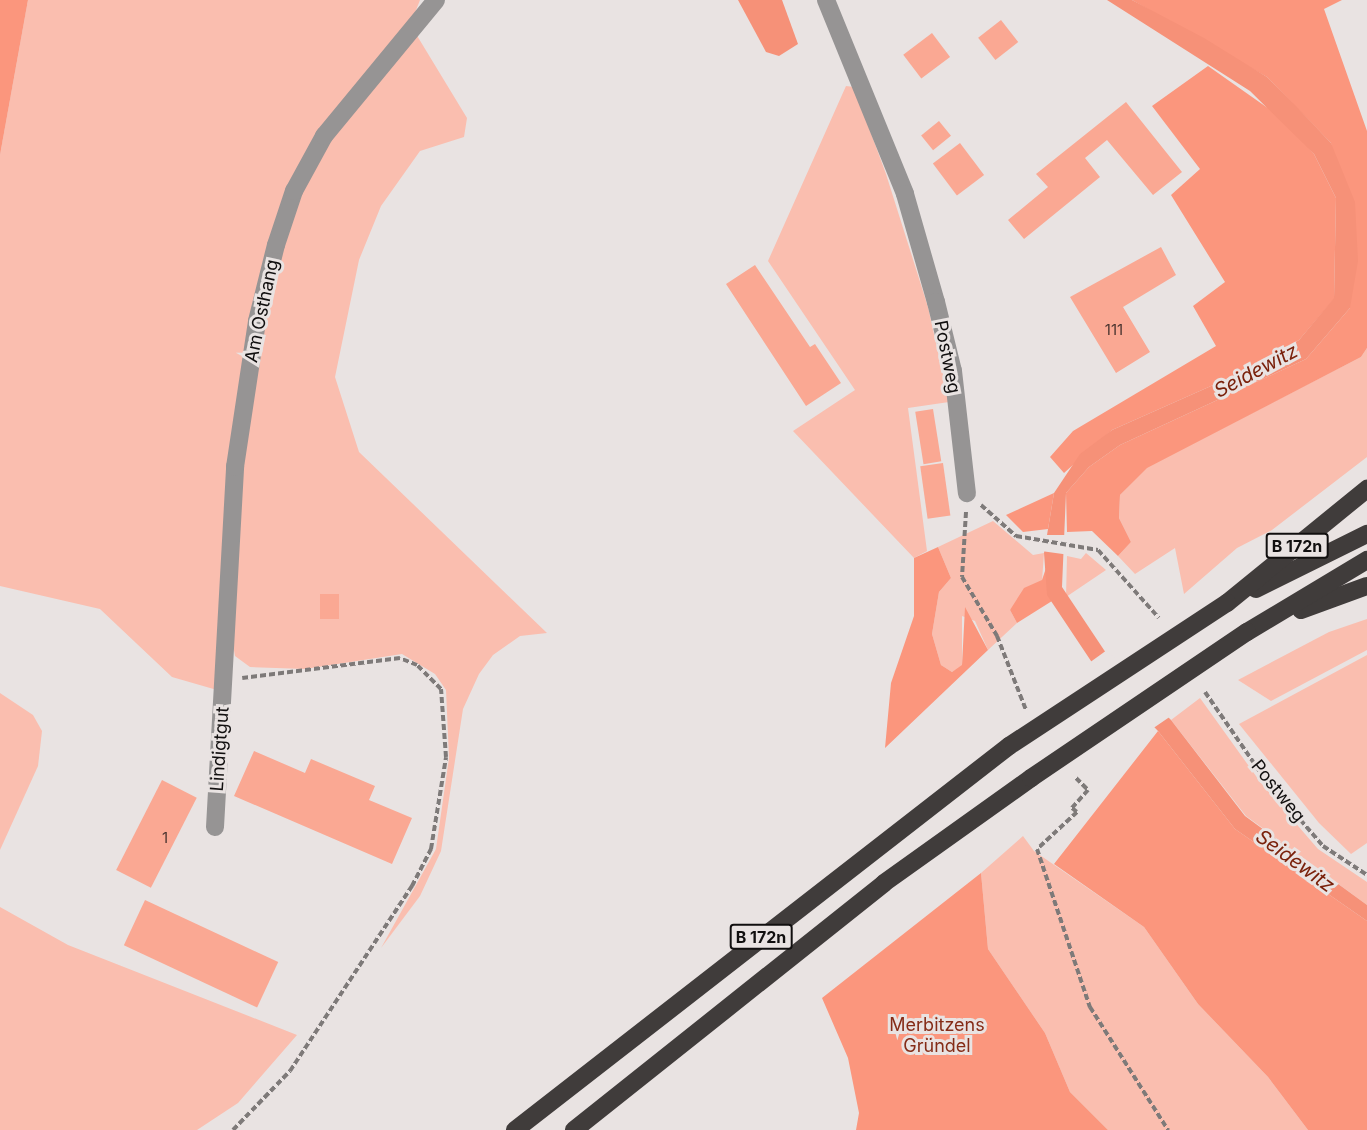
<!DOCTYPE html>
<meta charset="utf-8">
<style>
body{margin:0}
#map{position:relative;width:1367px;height:1130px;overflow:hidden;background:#e9e3e2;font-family:Inter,sans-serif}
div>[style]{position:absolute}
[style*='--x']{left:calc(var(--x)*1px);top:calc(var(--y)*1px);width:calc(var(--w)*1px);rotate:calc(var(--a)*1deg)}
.green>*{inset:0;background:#fabeaf}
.forest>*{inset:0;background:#fb967d}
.water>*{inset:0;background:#f69178}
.pier>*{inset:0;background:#e9e3e2}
.building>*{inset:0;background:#faa893;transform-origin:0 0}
.path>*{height:4px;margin-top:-2px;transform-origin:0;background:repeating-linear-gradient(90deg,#7e7a79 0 6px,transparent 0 9px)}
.street>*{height:18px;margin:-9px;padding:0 9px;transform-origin:9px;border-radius:9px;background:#969494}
.highway>*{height:18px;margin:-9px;padding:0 9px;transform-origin:9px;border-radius:9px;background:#403c3b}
.highway-bridge>*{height:18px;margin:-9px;padding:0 9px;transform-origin:9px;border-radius:9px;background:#403c3b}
span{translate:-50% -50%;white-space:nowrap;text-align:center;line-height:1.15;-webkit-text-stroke:6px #e9e3e2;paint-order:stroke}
.number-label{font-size:15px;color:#4b3530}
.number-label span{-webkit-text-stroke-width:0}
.shield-label span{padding:2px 4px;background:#e9e3e2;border:2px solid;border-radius:4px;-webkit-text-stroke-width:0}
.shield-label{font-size:16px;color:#110f0f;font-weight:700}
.street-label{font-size:18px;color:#110f0f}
.park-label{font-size:18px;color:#852c17}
.water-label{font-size:20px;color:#7a210b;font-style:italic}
</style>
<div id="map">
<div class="green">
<i style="clip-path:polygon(28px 0,420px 0,413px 18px,329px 119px,253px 319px,217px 690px,172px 677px,100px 609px,0 586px,0 155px)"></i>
<i style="clip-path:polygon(416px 34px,467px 118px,464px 137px,420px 151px,381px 206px,359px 260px,335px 377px,359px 452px,547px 633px,520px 636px,493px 655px,479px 674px,463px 709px,441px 851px,420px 896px,381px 948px,436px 849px,449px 758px,446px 690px,435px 674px,402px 654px,305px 669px,250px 667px,235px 656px,230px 627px,241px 470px,263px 323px,298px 196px,327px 140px)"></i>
<i style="clip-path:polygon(846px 86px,854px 87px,886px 174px,928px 307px,949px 402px,908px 408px,927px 551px,914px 558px,793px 431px,855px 390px,768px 261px)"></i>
<i style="clip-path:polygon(1367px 348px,1367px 457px,1272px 530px,1237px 548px,1184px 594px,1175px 548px,1135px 574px,1118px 556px,1131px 542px,1119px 518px,1120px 495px,1147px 467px,1361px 357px)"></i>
<i style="clip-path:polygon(993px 521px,1033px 555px,1044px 553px,1042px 581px,1010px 610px,1017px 623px,988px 650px,975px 621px,962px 616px,962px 666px,952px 672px,941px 665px,932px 634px,939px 592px,951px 578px,938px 547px)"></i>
<i style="clip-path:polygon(1086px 553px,1106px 570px,1066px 597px,1067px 556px,1081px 559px)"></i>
<i style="clip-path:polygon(1367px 619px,1367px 650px,1271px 701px,1238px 680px,1329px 632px)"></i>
<i style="clip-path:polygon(1367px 655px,1367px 843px,1351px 854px,1319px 823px,1239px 724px)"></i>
<i style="clip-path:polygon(0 693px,33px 715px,42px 731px,38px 766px,0 850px)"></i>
<i style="clip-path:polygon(1200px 698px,1261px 783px,1318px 849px,1367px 882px,1367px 905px,1246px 816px,1171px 720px)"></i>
<i style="clip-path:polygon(1023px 836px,1034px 851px,1144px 927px,1198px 1004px,1268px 1077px,1308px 1130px,1108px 1130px,1070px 1092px,1045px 1033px,988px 949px,981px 873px)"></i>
<i style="clip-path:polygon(0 907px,68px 945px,297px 1035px,238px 1103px,197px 1130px,0 1130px)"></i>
</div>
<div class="forest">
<i style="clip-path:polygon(0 0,28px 0,0 155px)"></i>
<i style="clip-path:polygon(1132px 0,1342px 0,1324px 9px,1367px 131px,1367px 348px,1361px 357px,1147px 468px,1120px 495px,1119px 518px,1131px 542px,1118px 556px,1092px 531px,1067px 532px,1066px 493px,1089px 467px,1120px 445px,1306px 359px,1350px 308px,1331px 143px,1267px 77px)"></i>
<i style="clip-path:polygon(1208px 66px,1282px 118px,1314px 154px,1336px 198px,1334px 299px,1299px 340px,1256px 366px,1112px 430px,1064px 473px,1050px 457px,1073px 431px,1216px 346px,1193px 306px,1225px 282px,1171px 195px,1200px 169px,1152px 106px)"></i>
<i style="clip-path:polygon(1054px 493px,1048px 529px,1023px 532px,1006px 515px)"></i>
<i style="clip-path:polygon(938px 547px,951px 578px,939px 592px,932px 634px,941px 665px,952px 672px,962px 665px,965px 607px,988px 650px,885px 748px,891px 683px,914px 616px,914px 558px)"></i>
<i style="clip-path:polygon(1046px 568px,1052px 601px,1017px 623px,1010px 610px,1024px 588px,1042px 580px)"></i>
<i style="clip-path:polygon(1158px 731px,1235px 829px,1367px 921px,1367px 1130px,1308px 1130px,1268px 1077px,1198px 1004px,1144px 927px,1054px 864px)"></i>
<i style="clip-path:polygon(981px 873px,988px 949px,1045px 1033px,1070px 1092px,1108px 1130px,856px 1130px,859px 1113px,848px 1058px,822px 998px)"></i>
</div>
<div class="water">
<i style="clip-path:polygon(738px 0,782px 0,798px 44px,779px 56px,766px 52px)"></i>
<i style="clip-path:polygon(1107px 0,1132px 0,1204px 38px,1267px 77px,1295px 105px,1331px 143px,1355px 202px,1358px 261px,1350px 308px,1306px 359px,1120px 445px,1089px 467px,1066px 493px,1062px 587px,1108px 656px,1171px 720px,1245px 816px,1367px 905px,1367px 921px,1235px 829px,1158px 731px,1093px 664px,1047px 595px,1044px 553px,1054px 493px,1080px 454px,1112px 430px,1256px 366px,1299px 340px,1334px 298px,1336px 198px,1314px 154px,1250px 91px)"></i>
</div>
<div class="pier">
<i style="clip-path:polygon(1044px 535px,1070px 535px,1070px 555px,1041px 551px)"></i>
<i style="clip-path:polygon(1107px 650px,1117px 661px,1171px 716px,1152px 729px,1089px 663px)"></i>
</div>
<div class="building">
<i style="left:1001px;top:20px;width:28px;height:29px;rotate:52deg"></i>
<i style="left:932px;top:33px;width:30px;height:36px;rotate:53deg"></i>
<i style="clip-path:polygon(1126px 102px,1182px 172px,1153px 195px,1107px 140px,1085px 158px,1100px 177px,1024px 239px,1008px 220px,1048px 187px,1036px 174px)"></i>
<i style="left:939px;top:121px;width:19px;height:23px;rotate:51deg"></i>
<i style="left:960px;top:143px;width:40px;height:34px;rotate:53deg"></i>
<i style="clip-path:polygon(1161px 247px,1176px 275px,1123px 307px,1150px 352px,1116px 373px,1070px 297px)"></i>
<i style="clip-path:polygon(755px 265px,810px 347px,815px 344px,841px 383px,806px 406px,726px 284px)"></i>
<i style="left:933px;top:409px;width:53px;height:18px;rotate:81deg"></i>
<i style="left:943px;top:463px;width:53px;height:23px;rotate:82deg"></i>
<i style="left:320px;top:594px;width:19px;height:25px"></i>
<i style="clip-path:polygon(254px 751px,305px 773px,311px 759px,375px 786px,369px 800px,412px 818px,392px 864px,234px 796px)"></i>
<i style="left:162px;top:780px;width:39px;height:101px;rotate:27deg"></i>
<i style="left:145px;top:900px;width:147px;height:50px;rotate:25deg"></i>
</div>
<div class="path">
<i style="--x:981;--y:505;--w:47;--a:41.5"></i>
<i style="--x:1016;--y:536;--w:83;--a:9.7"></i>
<i style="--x:1098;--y:550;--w:91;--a:48.1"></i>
<i style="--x:966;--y:512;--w:65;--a:93.5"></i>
<i style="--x:962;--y:577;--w:69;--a:59.3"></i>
<i style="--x:997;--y:636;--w:79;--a:68.6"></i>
<i style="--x:1205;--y:692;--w:106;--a:55.4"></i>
<i style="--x:1265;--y:779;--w:89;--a:49.1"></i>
<i style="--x:1323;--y:846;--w:53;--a:33.4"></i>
<i style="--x:1076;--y:778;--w:17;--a:45"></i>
<i style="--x:1088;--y:790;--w:24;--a:132"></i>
<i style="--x:1072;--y:808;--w:6;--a:39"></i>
<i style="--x:1077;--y:812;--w:54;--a:137.2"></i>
<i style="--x:1037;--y:849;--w:167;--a:71.5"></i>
<i style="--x:1090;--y:1007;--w:146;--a:57.6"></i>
<i style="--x:233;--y:1130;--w:82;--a:-46"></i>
<i style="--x:290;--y:1071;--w:222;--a:-56.6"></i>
<i style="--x:412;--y:886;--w:42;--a:-62.8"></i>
<i style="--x:431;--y:849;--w:93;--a:-80.7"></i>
<i style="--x:446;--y:757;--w:68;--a:-94.2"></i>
<i style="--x:441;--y:689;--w:34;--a:-135"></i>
<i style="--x:417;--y:665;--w:18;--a:-158"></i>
<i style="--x:400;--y:658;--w:159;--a:172.8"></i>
</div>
<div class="street">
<i style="--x:826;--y:0;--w:209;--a:67.8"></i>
<i style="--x:905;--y:194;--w:112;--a:74"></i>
<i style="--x:936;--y:302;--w:71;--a:76.2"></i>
<i style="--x:953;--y:371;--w:123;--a:83.5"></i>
<i style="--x:215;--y:827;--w:361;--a:-86.8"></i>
<i style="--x:235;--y:467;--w:148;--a:-81.4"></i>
<i style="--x:257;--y:321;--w:78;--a:-76"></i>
<i style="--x:276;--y:245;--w:57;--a:-71.6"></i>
<i style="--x:294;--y:191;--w:63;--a:-61.4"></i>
<i style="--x:324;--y:136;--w:176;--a:-50.5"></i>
</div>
<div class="highway">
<i style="--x:1256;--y:589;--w:124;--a:-26.4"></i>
<i style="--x:1227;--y:603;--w:181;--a:-39.2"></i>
<i style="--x:1301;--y:610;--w:70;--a:-20"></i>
<i style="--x:1247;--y:632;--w:140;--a:-31"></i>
<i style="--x:515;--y:1130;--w:626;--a:-37.86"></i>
<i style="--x:574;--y:1130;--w:396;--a:-38.5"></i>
<i style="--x:884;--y:883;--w:181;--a:-35.5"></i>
</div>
<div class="highway-bridge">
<i style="--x:1009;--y:746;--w:261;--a:-33.3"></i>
<i style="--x:1031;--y:778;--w:261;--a:-34.1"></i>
</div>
<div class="number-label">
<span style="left:1114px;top:330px">111</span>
<span style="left:165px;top:838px">1</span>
</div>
<div class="shield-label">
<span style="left:1297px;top:546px">B 172n</span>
<span style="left:761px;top:937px">B 172n</span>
</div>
<div class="street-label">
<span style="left:262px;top:311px;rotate:-78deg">Am Osthang</span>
<span style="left:947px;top:357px;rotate:79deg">Postweg</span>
<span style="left:220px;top:749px;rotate:-86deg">Lindigtgut</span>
<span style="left:1278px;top:791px;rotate:51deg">Postweg</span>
</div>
<div class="park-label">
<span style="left:937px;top:1036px">Merbitzens<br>Gründel</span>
</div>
<div class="water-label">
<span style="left:1256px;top:371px;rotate:-28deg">Seidewitz</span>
<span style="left:1295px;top:861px;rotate:36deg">Seidewitz</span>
</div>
</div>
